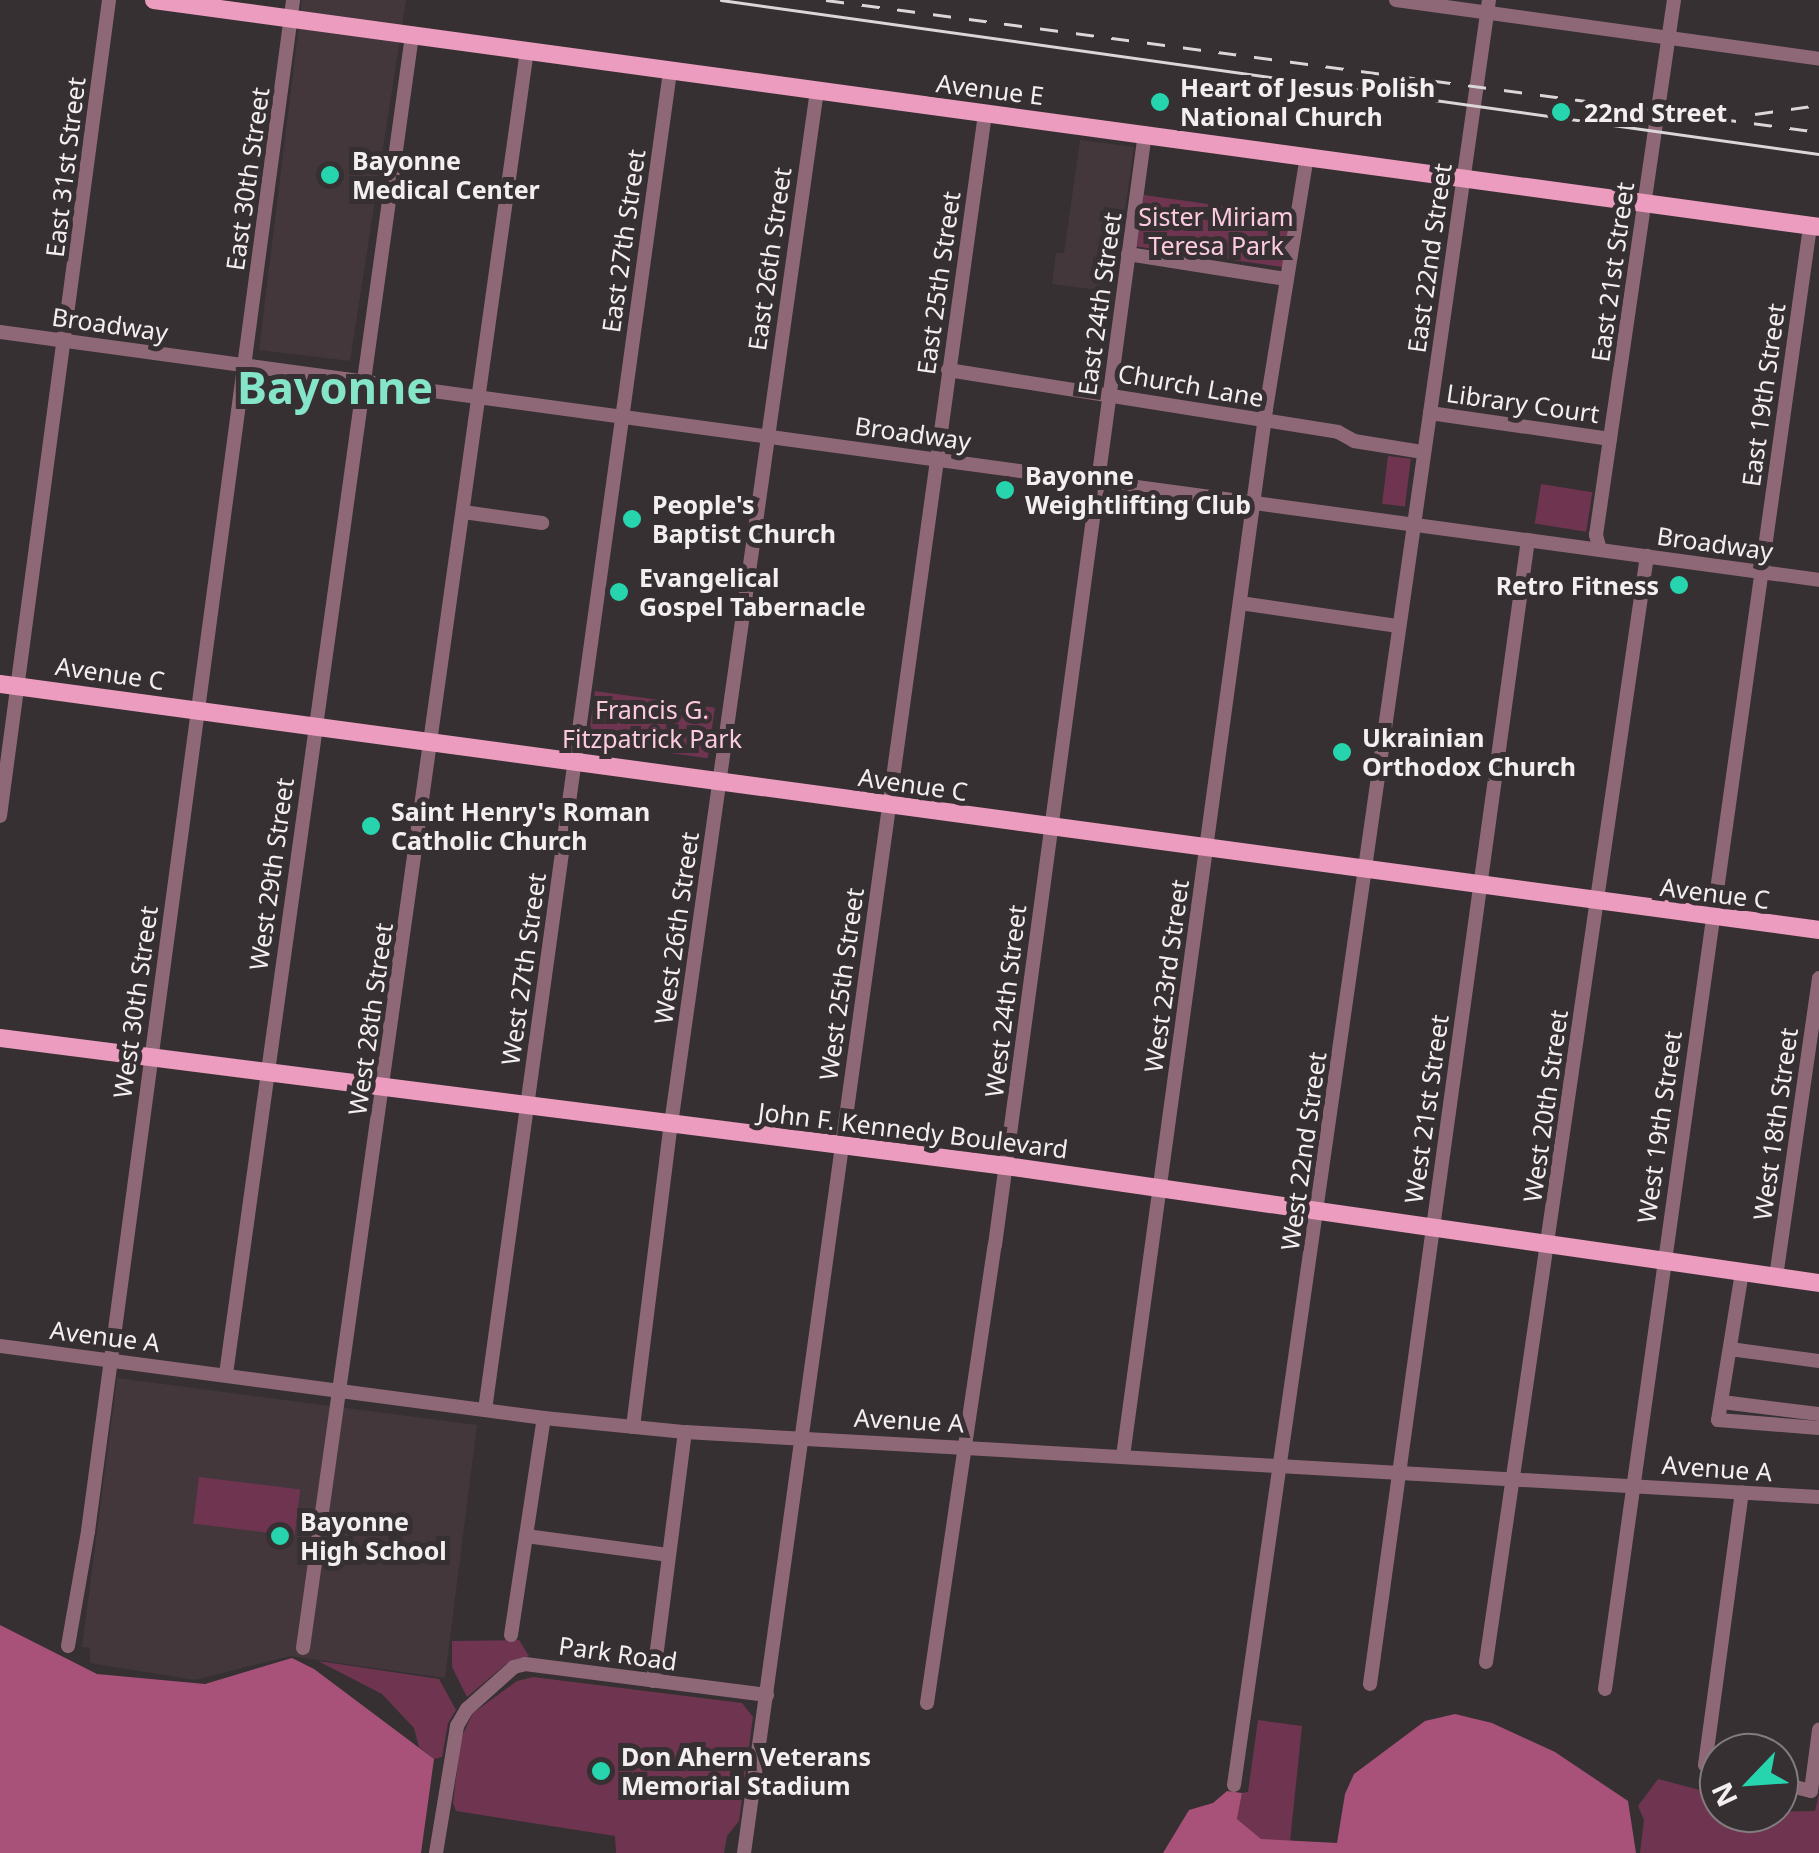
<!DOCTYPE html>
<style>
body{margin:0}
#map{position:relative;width:1819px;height:1853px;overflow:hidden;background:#363032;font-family:"Noto Sans",sans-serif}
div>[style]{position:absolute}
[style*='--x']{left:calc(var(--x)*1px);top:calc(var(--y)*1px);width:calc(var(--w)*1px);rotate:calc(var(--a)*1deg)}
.built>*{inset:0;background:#43373c}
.green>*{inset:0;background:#6f3550;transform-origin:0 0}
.water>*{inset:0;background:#a8527a}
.minor>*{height:14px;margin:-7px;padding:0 7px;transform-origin:7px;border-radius:7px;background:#8f6878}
.major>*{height:18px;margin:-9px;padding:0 9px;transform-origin:9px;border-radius:9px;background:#ec9cbe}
.tram>*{height:2.5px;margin:-1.25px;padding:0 1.25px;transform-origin:1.25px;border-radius:1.25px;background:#dbd7d9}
.rail>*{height:2.5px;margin-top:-1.25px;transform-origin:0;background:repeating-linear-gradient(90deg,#dbd7d9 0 18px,transparent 0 36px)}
.dots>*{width:28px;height:28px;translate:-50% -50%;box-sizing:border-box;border:5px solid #363032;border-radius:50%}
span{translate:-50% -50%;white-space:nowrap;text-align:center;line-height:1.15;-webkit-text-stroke:10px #363032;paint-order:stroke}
.poi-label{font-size:25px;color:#f3eff1;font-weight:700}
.left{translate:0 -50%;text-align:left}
.right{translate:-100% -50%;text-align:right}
.street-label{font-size:25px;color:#f3eff1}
.park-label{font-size:25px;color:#fccbdf}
.town-label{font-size:45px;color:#85e5c8;font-weight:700}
.north{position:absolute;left:1699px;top:1733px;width:100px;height:100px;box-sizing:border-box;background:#363032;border:2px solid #827c7e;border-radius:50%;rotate:245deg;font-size:28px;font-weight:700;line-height:40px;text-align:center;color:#f3eff1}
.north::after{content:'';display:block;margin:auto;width:35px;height:45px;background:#26d5ae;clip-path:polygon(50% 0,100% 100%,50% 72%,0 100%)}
</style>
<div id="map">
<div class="built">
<i style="clip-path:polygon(302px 0,406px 0,350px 361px,259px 350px)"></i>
<i style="clip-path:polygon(1080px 140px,1134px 147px,1113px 292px,1052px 284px,1056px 253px,1064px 253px)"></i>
<i style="clip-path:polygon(117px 1378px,477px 1425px,445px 1678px,290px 1656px,195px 1680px,90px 1663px,90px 1648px,82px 1647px)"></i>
</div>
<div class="green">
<i style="left:1144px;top:195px;width:152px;height:52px;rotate:8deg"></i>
<i style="left:1388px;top:456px;width:23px;height:48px;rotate:7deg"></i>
<i style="left:1541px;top:484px;width:52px;height:40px;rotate:9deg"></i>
<i style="left:595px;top:691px;width:121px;height:51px;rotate:8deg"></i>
<i style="left:199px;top:1477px;width:102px;height:47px;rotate:7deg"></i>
<i style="clip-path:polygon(519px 1640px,529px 1656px,506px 1664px,467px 1697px,452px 1667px,452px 1641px)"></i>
<i style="clip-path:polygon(318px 1661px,439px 1679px,456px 1710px,448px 1723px,442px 1757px,434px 1759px,419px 1747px,414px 1728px,382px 1694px)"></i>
<i style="clip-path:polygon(533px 1677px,742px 1703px,753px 1717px,739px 1821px,727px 1836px,724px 1853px,616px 1853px,615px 1836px,456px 1811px,453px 1803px,461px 1738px,473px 1713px,517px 1681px)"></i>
<i style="clip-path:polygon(1258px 1720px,1302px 1726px,1290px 1842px,1261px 1839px,1237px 1819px,1242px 1793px,1248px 1792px)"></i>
<i style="clip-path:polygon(1658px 1779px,1719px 1795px,1719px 1813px,1815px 1811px,1819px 1794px,1819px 1853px,1640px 1853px,1644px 1820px,1638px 1806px)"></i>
</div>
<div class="water">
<i style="clip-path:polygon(0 1625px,97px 1674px,205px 1684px,292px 1658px,314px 1669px,434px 1759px,421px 1853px,0 1853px)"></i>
<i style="clip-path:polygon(1455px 1714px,1492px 1723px,1555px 1752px,1628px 1801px,1636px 1853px,1163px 1853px,1189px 1810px,1213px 1803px,1227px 1791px,1242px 1793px,1237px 1819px,1261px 1839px,1337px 1843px,1345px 1794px,1354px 1774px,1425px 1721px)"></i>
</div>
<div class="minor">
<i style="--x:1396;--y:0;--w:427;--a:7.9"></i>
<i style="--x:1128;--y:254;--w:160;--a:9"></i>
<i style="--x:0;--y:332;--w:1836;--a:7.76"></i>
<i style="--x:948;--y:370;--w:395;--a:9"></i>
<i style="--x:1338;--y:432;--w:18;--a:29"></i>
<i style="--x:1354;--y:441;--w:70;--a:9.1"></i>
<i style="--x:1430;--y:413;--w:182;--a:8.2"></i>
<i style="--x:463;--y:512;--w:80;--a:7.9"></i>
<i style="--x:1600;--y:550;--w:16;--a:-105"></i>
<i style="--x:1596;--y:535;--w:541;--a:-81.71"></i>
<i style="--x:1240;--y:603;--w:160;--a:8.3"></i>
<i style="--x:0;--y:816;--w:823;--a:-82.39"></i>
<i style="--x:1742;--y:1272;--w:150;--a:99.2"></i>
<i style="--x:1718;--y:1420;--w:101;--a:4.5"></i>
<i style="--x:1776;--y:1277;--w:302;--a:-81.8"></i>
<i style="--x:0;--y:1346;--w:549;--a:7.54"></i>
<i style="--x:544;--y:1418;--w:142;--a:5.7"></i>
<i style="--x:685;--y:1432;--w:1136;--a:3.28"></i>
<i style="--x:1730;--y:1349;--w:90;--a:7.7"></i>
<i style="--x:226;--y:1374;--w:1352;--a:-82.09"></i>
<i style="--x:1722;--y:1402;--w:98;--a:7.1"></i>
<i style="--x:485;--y:1410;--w:1352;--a:-82.13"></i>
<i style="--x:633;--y:1427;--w:305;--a:-82.9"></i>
<i style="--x:671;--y:1124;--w:1043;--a:-81.96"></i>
<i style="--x:1123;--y:1456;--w:1057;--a:-82.22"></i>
<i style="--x:1266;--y:409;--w:256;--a:-80.8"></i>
<i style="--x:526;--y:1536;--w:143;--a:7.6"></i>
<i style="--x:511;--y:1635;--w:219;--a:-81.4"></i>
<i style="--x:68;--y:1646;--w:117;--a:-80.1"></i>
<i style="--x:88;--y:1531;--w:1545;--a:-82.37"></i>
<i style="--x:303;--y:1648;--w:1613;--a:-82.02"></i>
<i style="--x:1486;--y:1662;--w:1118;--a:-81.72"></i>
<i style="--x:653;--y:1681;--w:251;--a:-82.7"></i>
<i style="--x:1370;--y:1684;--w:1155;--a:-82.14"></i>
<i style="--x:1605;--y:1689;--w:1477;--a:-82.02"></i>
<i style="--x:927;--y:1703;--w:463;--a:-81.6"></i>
<i style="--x:995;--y:1245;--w:1122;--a:-82.32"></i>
<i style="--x:1719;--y:1768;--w:14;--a:-168"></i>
<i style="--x:1705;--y:1765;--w:275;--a:-82.3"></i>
<i style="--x:1779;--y:1783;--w:33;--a:14"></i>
<i style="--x:1811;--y:1791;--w:62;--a:-82.5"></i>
<i style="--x:1234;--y:1785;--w:1803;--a:-81.87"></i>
<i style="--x:436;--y:1853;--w:129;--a:-80.6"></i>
<i style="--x:457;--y:1726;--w:20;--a:-60"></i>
<i style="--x:467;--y:1709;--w:63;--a:-41.8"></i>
<i style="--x:514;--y:1667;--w:11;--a:-15"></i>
<i style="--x:525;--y:1664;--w:244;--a:7.3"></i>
<i style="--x:744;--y:1853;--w:1757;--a:-82.11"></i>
</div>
<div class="major">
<i style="--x:154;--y:0;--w:1680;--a:7.76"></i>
<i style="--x:0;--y:684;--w:1836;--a:7.7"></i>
<i style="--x:0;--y:1038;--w:1014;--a:7.25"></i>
<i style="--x:1006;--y:1166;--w:821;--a:8.19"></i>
</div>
<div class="tram">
<i style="--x:721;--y:0;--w:1109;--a:7.98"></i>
</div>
<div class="rail">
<i style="--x:826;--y:0;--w:1002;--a:7.57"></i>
<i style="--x:1755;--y:114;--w:65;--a:-8"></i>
</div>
<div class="dots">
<i style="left:1160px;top:102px;background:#26d5ae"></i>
<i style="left:1561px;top:112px;background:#26d5ae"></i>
<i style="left:330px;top:175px;background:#26d5ae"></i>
<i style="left:1005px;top:490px;background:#26d5ae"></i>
<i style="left:632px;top:519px;background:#26d5ae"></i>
<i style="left:1679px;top:585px;background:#26d5ae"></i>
<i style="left:619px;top:592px;background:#26d5ae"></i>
<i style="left:1342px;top:752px;background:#26d5ae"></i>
<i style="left:371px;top:826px;background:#26d5ae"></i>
<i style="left:280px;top:1536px;background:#26d5ae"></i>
<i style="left:601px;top:1771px;background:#26d5ae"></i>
</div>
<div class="poi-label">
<span class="left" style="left:1180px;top:102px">Heart of Jesus Polish<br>National Church</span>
<span class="left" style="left:1584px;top:112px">22nd Street</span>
<span class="left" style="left:352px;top:175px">Bayonne<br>Medical Center</span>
<span class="left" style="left:1025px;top:490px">Bayonne<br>Weightlifting Club</span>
<span class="left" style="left:652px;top:519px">People's<br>Baptist Church</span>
<span class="left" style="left:639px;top:592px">Evangelical<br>Gospel Tabernacle</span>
<span class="right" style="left:1659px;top:585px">Retro Fitness</span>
<span class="left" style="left:1362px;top:752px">Ukrainian<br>Orthodox Church</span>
<span class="left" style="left:391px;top:826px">Saint Henry's Roman<br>Catholic Church</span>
<span class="left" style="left:300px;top:1536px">Bayonne<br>High School</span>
<span class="left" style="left:621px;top:1771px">Don Ahern Veterans<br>Memorial Stadium</span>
</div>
<div class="street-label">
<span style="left:990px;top:89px;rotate:7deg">Avenue E</span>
<span style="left:65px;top:167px;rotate:-83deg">East 31st Street</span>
<span style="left:247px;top:179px;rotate:-82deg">East 30th Street</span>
<span style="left:623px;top:241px;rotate:-82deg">East 27th Street</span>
<span style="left:1429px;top:258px;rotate:-82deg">East 22nd Street</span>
<span style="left:769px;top:259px;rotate:-82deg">East 26th Street</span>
<span style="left:1612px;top:272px;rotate:-82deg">East 21st Street</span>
<span style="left:938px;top:283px;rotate:-82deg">East 25th Street</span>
<span style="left:1099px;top:304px;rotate:-82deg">East 24th Street</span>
<span style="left:110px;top:324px;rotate:8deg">Broadway</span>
<span style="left:1191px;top:385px;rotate:10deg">Church Lane</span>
<span style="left:1763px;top:395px;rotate:-82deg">East 19th Street</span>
<span style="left:1523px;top:403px;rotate:8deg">Library Court</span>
<span style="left:913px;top:433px;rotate:8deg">Broadway</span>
<span style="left:1715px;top:543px;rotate:8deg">Broadway</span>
<span style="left:110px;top:673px;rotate:8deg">Avenue C</span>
<span style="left:913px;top:784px;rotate:8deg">Avenue C</span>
<span style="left:271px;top:874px;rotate:-82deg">West 29th Street</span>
<span style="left:1715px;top:893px;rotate:7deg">Avenue C</span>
<span style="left:676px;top:928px;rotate:-82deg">West 26th Street</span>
<span style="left:523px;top:969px;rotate:-82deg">West 27th Street</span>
<span style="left:1166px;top:976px;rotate:-82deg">West 23rd Street</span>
<span style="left:841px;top:984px;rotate:-82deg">West 25th Street</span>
<span style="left:1005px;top:1001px;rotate:-83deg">West 24th Street</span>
<span style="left:135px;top:1002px;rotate:-82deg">West 30th Street</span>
<span style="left:370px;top:1019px;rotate:-82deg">West 28th Street</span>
<span style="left:1545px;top:1106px;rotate:-82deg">West 20th Street</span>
<span style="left:1426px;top:1109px;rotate:-82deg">West 21st Street</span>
<span style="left:1775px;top:1124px;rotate:-82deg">West 18th Street</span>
<span style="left:1659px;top:1127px;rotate:-82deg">West 19th Street</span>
<span style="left:913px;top:1130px;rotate:7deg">John F. Kennedy Boulevard</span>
<span style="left:1303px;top:1151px;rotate:-82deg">West 22nd Street</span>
<span style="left:105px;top:1336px;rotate:7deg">Avenue A</span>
<span style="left:909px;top:1420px;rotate:3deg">Avenue A</span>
<span style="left:1717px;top:1468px;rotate:4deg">Avenue A</span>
<span style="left:618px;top:1653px;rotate:8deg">Park Road</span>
</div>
<div class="park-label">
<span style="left:1216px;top:231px">Sister Miriam<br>Teresa Park</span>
<span style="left:652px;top:724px">Francis G.<br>Fitzpatrick Park</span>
</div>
<div class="town-label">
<span style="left:335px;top:387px">Bayonne</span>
</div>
<div class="north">N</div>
</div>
